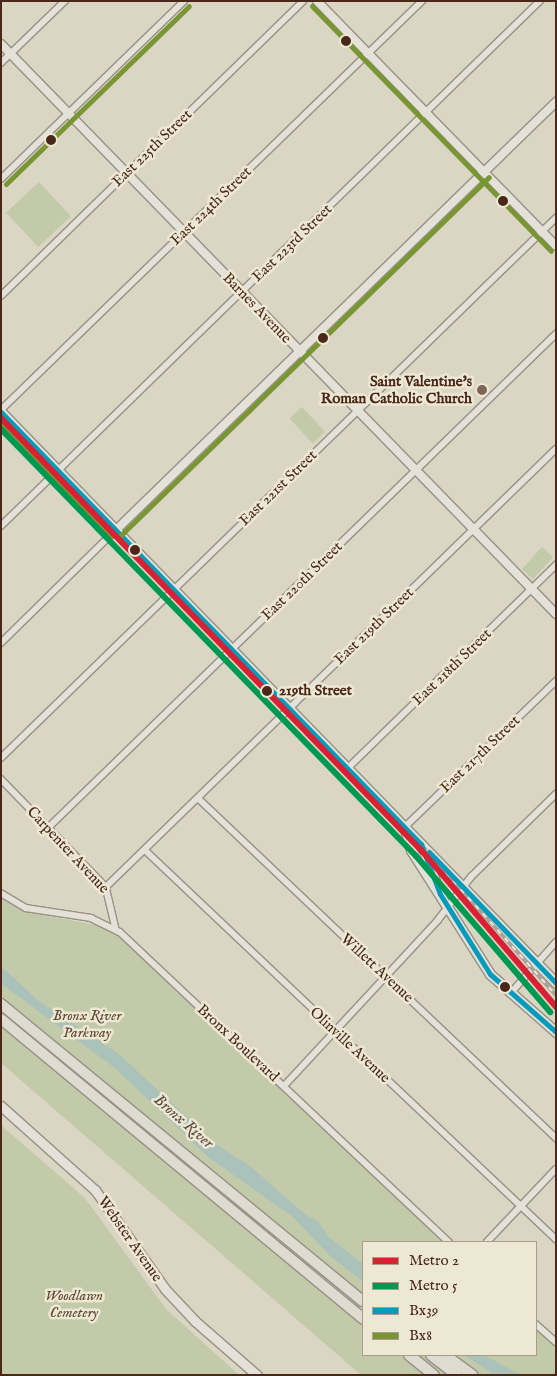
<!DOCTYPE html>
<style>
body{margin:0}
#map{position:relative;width:557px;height:1376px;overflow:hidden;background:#dbd6c4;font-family:"IM FELL English",serif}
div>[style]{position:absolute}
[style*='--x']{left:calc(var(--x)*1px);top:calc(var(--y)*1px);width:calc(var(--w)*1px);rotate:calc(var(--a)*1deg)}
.green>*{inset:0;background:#c2caaa;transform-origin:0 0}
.water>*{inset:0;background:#abc2ba}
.roads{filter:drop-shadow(1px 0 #989185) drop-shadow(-1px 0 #989185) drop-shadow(0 1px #989185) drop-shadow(0 -1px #989185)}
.minor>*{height:5.5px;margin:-2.75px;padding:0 2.75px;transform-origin:2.75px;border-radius:2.75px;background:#e4e1d8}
.tertiary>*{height:8px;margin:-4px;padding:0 4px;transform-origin:4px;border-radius:4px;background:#e4e1d8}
.secondary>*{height:9px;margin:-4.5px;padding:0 4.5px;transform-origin:4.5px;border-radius:4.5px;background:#e4e1d8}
.motorway>*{height:10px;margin:-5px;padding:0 5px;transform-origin:5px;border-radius:5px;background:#dedbd1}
.rail>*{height:4px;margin-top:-2px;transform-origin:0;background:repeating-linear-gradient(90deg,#ede8d3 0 5.5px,#a9a39b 0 11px);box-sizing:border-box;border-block:1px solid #a9a39b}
.bus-1>*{height:5px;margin:-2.5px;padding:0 2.5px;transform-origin:2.5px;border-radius:2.5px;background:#079cbc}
.bus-2>*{height:5px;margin:-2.5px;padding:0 2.5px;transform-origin:2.5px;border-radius:2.5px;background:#799534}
.metro-1>*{height:6px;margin:-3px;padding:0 3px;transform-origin:3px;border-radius:3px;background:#d82233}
.metro-2>*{height:6px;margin:-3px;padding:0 3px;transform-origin:3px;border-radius:3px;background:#009952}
.dots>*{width:14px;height:14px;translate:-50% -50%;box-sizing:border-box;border:2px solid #ede8d3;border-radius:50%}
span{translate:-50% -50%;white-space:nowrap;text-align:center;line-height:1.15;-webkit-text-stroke:5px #ede8d3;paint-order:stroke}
.street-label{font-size:15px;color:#492819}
.poi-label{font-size:15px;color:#492819;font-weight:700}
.right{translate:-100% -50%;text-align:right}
.stop-label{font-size:15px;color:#492819;font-weight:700}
.left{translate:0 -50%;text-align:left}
.park-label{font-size:15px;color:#5d4732;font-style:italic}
.water-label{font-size:16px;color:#5c4c40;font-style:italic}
.frame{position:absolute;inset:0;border:2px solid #492819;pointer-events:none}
.legend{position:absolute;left:362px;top:1241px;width:175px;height:115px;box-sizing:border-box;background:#ede8d3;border:1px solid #ab9b89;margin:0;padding:6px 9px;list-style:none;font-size:15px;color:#492819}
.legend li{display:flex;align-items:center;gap:10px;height:25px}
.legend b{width:25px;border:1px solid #ab9b89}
</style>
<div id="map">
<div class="green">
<i style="left:39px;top:182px;width:47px;height:45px;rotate:47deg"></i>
<i style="left:302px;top:407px;width:34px;height:17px;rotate:47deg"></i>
<i style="left:542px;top:547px;width:15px;height:30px;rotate:42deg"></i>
<i style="clip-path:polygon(1px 897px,27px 912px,96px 925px,120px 937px,444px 1242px,363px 1242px,363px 1355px,536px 1355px,536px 1329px,556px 1347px,556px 1375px,361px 1375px,1px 1063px)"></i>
<i style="clip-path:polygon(1px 1125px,85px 1198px,166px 1309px,239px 1375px,1px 1375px)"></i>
</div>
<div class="water">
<i style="clip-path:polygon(1px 966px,40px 1002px,119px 1054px,216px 1144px,250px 1166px,306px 1215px,318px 1221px,329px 1237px,363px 1264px,363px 1281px,332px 1258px,293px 1217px,208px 1157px,116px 1069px,2px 984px)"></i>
<i style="clip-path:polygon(464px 1355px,484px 1355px,521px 1375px,495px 1375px)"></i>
</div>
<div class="roads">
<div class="minor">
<i style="--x:1;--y:63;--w:89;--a:-44.1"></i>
<i style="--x:1;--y:179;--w:255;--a:-44.2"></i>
<i style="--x:1;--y:296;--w:422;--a:-44.3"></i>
<i style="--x:1;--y:410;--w:587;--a:-44.17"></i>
<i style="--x:1;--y:526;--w:752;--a:-44.25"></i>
<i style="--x:1;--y:643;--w:161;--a:-44.5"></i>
<i style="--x:1;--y:758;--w:774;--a:-44.22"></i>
<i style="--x:348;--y:768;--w:291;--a:-44.3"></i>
<i style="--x:1;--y:779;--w:151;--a:45.8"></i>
<i style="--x:106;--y:887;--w:43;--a:76.6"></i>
<i style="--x:198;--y:798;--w:494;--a:43.5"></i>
<i style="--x:405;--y:827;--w:210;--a:-44"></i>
<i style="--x:48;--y:828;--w:709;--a:-44.2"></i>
<i style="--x:145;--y:850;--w:566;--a:43.42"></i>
<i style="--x:106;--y:887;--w:628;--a:-44.23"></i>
<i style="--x:1;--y:893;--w:29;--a:31"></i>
<i style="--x:26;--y:908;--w:66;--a:8.7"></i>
<i style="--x:91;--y:918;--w:32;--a:26"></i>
<i style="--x:120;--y:932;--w:452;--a:43.3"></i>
<i style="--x:510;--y:994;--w:69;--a:-48.5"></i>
<i style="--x:284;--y:1086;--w:226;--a:-47.1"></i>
<i style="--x:438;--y:920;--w:54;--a:-52.5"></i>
<i style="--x:471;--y:877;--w:119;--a:-44.3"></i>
<i style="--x:487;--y:1242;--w:100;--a:-46.6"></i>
<i style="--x:536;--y:1324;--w:27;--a:42"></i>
</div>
<div class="tertiary">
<i style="--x:317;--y:1;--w:342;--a:45.7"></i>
<i style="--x:1;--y:44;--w:796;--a:45.76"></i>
<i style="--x:116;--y:530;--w:614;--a:-44.21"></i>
</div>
<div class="secondary">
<i style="--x:1;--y:412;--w:796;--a:45.81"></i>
<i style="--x:405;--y:829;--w:22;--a:74"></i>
<i style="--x:411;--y:850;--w:147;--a:57.5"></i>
<i style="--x:490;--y:974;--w:88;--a:41.3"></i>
<i style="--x:423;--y:848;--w:37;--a:70"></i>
<i style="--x:1;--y:1106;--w:126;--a:41.8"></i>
<i style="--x:95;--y:1190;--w:121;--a:54.7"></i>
<i style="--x:165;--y:1289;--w:44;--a:46.8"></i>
<i style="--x:195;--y:1321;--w:82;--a:41.1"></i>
</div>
<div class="motorway">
<i style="--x:1;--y:1004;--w:468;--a:39.4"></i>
<i style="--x:1;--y:1019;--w:470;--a:39.6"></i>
<i style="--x:409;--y:1355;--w:32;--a:39"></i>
<i style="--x:431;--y:1355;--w:33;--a:38"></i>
<i style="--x:445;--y:1355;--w:34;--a:36"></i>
</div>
</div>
<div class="rail">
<i style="--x:1;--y:413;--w:607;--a:45.8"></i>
<i style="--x:424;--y:848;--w:198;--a:48.1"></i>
</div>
<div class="bus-1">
<i style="--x:1;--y:412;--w:603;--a:45.81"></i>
<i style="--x:421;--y:844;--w:53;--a:69.2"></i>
<i style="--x:440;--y:894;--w:94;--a:58"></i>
<i style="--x:490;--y:974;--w:88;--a:41.3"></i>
<i style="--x:429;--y:852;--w:182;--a:45.9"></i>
</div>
<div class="bus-2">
<i style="--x:312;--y:6;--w:342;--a:45.7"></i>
<i style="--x:6;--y:184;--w:255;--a:-44.2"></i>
<i style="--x:1;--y:423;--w:157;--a:45.5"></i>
<i style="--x:111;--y:535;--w:8;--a:14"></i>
<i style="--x:119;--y:537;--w:516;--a:-44.22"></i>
</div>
<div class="metro-1">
<i style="--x:1;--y:418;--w:604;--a:45.81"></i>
<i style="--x:422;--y:851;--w:206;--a:49.3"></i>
</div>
<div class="metro-2">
<i style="--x:1;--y:429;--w:595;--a:45.82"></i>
<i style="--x:416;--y:856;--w:206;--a:49.3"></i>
</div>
<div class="dots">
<i style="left:346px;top:41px;background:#492819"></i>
<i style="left:51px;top:140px;background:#492819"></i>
<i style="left:503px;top:201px;background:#492819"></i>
<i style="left:323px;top:338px;background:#492819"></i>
<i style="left:482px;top:390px;background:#7c6555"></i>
<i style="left:135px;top:550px;background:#492819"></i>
<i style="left:267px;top:691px;background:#492819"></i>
<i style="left:505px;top:987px;background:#492819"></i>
</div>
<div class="street-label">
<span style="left:152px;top:148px;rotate:-44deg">East 225th Street</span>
<span style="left:211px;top:206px;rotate:-44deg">East 224th Street</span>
<span style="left:292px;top:243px;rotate:-44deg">East 223rd Street</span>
<span style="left:257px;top:308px;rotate:46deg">Barnes Avenue</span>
<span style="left:278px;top:488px;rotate:-44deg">East 221st Street</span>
<span style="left:302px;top:581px;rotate:-44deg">East 220th Street</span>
<span style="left:374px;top:626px;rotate:-44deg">East 219th Street</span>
<span style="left:452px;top:667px;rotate:-44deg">East 218th Street</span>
<span style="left:480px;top:754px;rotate:-44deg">East 217th Street</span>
<span style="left:68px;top:850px;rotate:47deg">Carpenter Avenue</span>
<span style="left:377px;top:968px;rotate:43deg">Willett Avenue</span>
<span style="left:238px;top:1043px;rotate:43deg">Bronx Boulevard</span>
<span style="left:350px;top:1045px;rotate:43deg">Olinville Avenue</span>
<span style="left:130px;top:1239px;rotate:55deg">Webster Avenue</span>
</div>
<div class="poi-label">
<span class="right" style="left:472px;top:390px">Saint Valentine's<br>Roman Catholic Church</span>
</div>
<div class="stop-label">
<span class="left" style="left:279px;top:691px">219th Street</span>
</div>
<div class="park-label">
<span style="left:87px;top:1024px">Bronx River<br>Parkway</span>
<span style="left:74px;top:1304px">Woodlawn<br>Cemetery</span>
</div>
<div class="water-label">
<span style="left:183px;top:1122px;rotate:41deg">Bronx River</span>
</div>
<div class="frame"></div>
<ul class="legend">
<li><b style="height:6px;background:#d82233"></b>Metro 2</li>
<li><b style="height:6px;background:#009952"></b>Metro 5</li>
<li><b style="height:6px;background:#079cbc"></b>Bx39</li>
<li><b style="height:6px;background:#799534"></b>Bx8</li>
</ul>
</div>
